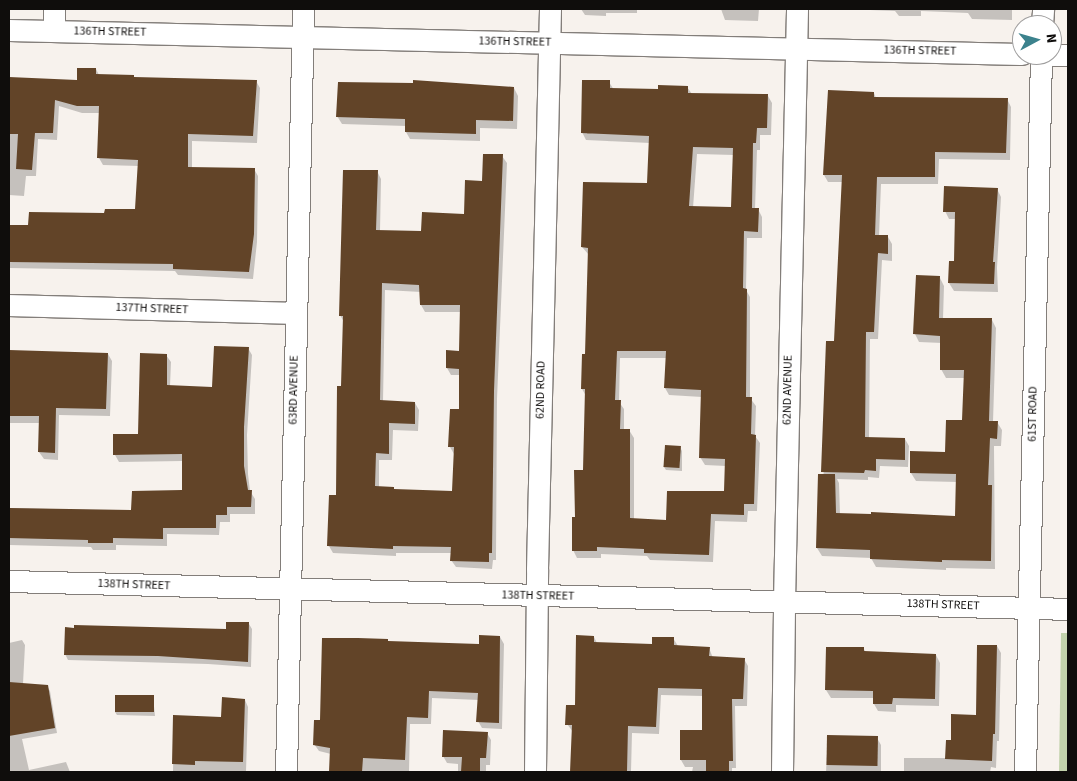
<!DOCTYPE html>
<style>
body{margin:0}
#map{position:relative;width:1077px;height:781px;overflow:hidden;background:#f7f2ed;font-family:"Source Sans 3",sans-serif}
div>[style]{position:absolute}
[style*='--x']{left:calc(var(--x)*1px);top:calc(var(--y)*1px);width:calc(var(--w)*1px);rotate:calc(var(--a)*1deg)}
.green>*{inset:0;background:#c2d2ac}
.shadow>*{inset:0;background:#0003}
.building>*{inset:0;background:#624428;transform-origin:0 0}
.roads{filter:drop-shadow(1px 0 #837e7a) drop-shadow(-1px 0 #837e7a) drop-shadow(0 1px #837e7a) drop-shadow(0 -1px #837e7a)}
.minor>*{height:21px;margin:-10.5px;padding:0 10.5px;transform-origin:10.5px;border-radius:10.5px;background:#fff}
span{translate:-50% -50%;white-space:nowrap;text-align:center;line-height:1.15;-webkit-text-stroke:5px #fff;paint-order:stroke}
.street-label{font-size:12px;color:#0f0d0c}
.frame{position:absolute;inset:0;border:10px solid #0f0d0c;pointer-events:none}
.north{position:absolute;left:1012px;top:15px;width:50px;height:50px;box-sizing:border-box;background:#fff;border:1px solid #9f9e9e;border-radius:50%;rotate:84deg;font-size:14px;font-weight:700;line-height:20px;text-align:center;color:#0f0d0c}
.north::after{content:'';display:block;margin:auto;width:18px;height:22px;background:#3c828d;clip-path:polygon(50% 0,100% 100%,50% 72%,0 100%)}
</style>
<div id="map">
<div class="green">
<i style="clip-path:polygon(1061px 633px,1068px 633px,1068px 772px,1059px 772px)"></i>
</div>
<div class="shadow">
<i style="clip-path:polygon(581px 9px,637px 9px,637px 13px,606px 13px,606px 16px,585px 15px)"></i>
<i style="clip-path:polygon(721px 9px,759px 9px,758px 21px,725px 20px)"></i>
<i style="clip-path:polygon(845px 9px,1012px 9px,1012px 20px,972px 19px,968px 13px,921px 11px,921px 16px,899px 16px,895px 11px)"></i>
<i style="clip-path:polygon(96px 69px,99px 75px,135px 78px,256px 81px,260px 88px,257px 143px,192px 141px,192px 168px,254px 169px,258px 176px,257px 242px,253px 279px,178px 275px,175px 271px,9px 268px,9px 226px,29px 227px,136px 210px,139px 166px,103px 165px,99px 158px,100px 113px,82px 113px,59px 106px,57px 140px,38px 139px,36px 176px,26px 176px,24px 196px,9px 195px,9px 78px,78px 81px)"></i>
<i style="clip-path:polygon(evenodd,609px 82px,614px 90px,659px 91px,687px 87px,692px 94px,768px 96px,772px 103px,771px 135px,760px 135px,760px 150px,757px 150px,755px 209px,758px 209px,762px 217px,762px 238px,747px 238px,746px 290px,750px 297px,750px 398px,756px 406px,755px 436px,760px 443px,757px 511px,748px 511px,747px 522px,715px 521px,713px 562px,650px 560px,647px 556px,601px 554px,601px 558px,577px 558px,573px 550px,584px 471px,586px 396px,582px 389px,587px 355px,589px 255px,582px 247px,648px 185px,650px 143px,586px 140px,582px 132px,609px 82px,697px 154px,734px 155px,733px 209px,693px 208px,697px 154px,609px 82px,620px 358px,667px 358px,665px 388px,669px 395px,702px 397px,700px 457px,705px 465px,726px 466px,725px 492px,668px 521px,634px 520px,634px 438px,629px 430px,624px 430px,624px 409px,619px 402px,620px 358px)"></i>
<i style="clip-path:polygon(414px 84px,514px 88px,518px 96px,517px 129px,480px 128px,480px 141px,410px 139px,406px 132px,406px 126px,342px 124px,337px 116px)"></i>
<i style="clip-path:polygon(874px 93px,876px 98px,1007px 99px,1011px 107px,1010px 160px,939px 159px,938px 184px,881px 184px,879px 236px,888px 237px,892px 244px,892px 261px,882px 260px,878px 339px,870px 339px,869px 438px,905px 439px,909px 446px,908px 467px,880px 466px,879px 478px,868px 477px,868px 480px,837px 479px,839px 483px,840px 514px,956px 517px,957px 482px,916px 481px,911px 473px,946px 453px,963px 421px,965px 378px,946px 378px,941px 369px,942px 343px,919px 342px,915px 334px,940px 278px,944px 286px,943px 319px,992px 320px,996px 328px,993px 422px,997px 422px,1002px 430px,1001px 446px,994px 446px,995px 569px,946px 568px,946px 570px,876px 567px,871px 558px,822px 556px,817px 548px,835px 343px,843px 182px,828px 182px,824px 175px)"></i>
<i style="clip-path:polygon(evenodd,502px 156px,507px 163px,497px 399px,496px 560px,493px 560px,492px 569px,456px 567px,451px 560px,452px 553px,396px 553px,396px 556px,333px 553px,329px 546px,337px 496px,342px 388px,344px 322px,340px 315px,377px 171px,381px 179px,380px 231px,423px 232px,465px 215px,483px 182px,502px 156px,385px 290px,421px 292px,421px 305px,425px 312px,461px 312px,460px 352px,447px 368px,451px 375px,460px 375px,460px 411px,450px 447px,454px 454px,454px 492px,395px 490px,393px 488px,379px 488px,379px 460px,392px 460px,393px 430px,418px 431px,419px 410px,415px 403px,383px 402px,385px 290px)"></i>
<i style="clip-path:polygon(997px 189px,1001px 197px,997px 268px,998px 292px,954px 291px,949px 283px,950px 263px,955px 263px,956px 219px,949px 219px,945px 211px)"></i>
<i style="clip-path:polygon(248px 348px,252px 355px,247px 435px,248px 474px,250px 491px,255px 499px,255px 514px,230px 514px,230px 522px,220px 522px,219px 535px,167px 534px,167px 546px,116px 545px,116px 550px,93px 550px,91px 547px,9px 545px,9px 508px,132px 511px,183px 492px,183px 461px,119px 462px,115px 455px,140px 435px,166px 355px,171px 362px,170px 386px,214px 388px)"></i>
<i style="clip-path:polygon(9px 351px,108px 354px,112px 361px,110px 416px,59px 415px,58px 460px,44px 459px,39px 452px,40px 423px,9px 423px)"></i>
<i style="clip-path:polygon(680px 447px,682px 451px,682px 471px,666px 470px,664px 467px)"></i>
<i style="clip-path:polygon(249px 624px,252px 629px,251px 667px,208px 664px,68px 660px,65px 654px,228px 630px)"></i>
<i style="clip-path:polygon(500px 637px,504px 644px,502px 729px,482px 728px,478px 721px,479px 700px,432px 698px,431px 724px,410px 724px,409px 772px,330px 772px,331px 754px,319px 751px,314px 744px,321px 722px,389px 643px,480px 645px)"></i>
<i style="clip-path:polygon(594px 637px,597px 643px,653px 645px,673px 638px,678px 646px,709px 648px,713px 658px,744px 659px,748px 666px,747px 706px,735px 706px,736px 768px,732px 768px,732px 772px,692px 772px,693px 767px,685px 767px,681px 760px,703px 731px,703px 696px,661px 695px,659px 734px,632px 733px,631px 772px,571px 772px,573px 732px,567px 724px,576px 706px)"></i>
<i style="clip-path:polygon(22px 640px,25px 645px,23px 684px,47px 686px,50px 691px,57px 733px,22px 739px,29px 770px,66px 762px,70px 772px,9px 772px,9px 643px)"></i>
<i style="clip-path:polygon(997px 646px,1001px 653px,999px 741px,997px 741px,996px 768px,991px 767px,990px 772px,904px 772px,904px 758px,946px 758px,952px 741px,977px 716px)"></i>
<i style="clip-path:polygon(863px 648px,866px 652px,936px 655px,940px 663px,939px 706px,896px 705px,896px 712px,878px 711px,874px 704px,874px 698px,831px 698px,826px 690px)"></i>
<i style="clip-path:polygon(153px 697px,155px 716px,117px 715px,115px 712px)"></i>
<i style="clip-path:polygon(245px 700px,248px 707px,246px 772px,173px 772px,174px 717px,222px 718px)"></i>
<i style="clip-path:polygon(487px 733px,491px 740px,490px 765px,486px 765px,486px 772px,458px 772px,458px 764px,447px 763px,443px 756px)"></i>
<i style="clip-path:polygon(828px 736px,877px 738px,881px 745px,881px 772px,826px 772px)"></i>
</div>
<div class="building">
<i style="clip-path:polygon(77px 68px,96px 68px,96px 74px,134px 75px,134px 77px,257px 80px,253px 136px,188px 134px,188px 167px,255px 168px,254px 234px,249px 272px,173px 269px,173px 264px,9px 262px,10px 225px,28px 225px,29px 212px,104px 213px,105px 209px,135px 209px,138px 160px,97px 158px,99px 106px,77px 106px,55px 100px,53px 133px,35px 133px,32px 170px,16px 169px,18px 134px,9px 134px,9px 77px,77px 80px)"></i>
<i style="clip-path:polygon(413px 80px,514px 87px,513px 121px,476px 120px,476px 134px,405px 132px,405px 119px,336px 117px,338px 82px,413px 83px)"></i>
<i style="clip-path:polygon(evenodd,582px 80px,610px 80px,610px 88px,658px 89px,658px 85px,688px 86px,688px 93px,768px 94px,767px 128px,757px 128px,756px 143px,753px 143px,752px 208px,759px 208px,758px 232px,744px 231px,743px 288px,747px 289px,746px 397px,752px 397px,751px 434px,756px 435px,754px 504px,744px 504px,744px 515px,711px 514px,709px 555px,644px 553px,644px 549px,597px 547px,597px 551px,572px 551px,572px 517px,575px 517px,574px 470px,583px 470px,585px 389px,581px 389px,582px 354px,585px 354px,588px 248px,581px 247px,583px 182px,647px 183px,649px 136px,581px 133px,582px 80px,693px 147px,733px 148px,731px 207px,689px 206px,693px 147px,582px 80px,617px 351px,666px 351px,664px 388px,701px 390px,699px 458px,725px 459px,724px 491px,667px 491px,666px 520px,630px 518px,630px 429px,620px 429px,621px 400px,615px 400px,617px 351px)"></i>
<i style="clip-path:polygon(828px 90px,874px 92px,874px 97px,1008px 98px,1006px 153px,935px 152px,935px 177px,877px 177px,875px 235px,888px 235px,888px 254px,878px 253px,874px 332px,866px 332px,865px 437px,905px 438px,905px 460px,876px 459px,876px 471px,865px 470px,864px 473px,821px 472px,826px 341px,834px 341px,842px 175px,823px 175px)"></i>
<i style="clip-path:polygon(evenodd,483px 154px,503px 154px,494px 391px,492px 553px,489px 553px,489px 562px,450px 561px,451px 547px,393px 546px,393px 549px,327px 546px,329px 495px,336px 495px,337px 386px,341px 386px,343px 316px,339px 316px,343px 170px,378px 170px,376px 230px,421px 231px,422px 212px,464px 214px,465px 180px,482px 181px,483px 154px,382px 283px,419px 285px,420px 305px,460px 305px,459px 351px,446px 350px,446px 368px,459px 369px,459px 409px,450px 409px,448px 447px,454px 447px,452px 491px,394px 489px,394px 487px,375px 486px,376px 453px,389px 454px,389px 423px,415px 424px,415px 402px,380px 400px,382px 283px)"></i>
<i style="clip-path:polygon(944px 186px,998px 188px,993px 262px,995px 262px,994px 284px,948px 283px,949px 261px,954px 261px,955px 212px,943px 212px)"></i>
<i style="clip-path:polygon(916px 275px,940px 276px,939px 318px,992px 318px,989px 421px,998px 421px,997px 439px,990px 438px,988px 485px,992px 485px,991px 561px,942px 560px,942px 562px,870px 559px,870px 550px,816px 548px,818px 474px,835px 474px,836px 513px,871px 514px,871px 512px,955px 516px,956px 474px,910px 473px,910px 451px,945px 452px,946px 420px,962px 420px,964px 370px,940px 370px,940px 336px,913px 334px)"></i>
<i style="clip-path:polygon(214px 346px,249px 347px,244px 427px,244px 466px,248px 490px,252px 490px,251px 507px,227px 507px,227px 515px,216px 515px,216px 528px,163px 528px,163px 539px,113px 538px,113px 543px,88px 543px,88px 540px,9px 538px,9px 508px,131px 510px,132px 491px,182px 490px,182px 454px,113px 455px,113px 434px,138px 434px,140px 353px,167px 354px,167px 385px,212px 387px)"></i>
<i style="clip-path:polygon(9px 350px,108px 353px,106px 409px,56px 408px,55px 453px,38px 452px,39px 416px,9px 416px)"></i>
<i style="left:665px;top:445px;width:16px;height:22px;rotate:4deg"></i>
<i style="clip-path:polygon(226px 622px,249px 622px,248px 662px,158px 656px,64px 655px,65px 627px,74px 628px,74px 625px,226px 629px)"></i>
<i style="clip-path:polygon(479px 635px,500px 636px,499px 723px,476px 722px,478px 693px,429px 691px,428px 718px,407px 717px,405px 760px,363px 758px,362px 772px,329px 772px,330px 748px,313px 745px,314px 720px,320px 720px,322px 638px,358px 638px,388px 639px,388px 641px,479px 644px)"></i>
<i style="clip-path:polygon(576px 635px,594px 636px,594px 642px,652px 644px,652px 637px,674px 637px,674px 645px,710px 647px,709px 656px,745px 658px,743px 699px,732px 699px,733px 761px,729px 761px,729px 772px,706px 772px,706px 760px,680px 760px,680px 730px,702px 730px,702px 689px,658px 688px,656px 727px,628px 726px,627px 772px,570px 772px,572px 725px,565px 725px,566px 705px,575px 705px)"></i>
<i style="clip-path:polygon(977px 645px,997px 645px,995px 734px,993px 734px,992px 761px,945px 759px,946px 740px,951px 740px,951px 714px,976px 715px)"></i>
<i style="clip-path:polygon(826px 647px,864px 647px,864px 651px,936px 654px,935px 699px,893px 698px,892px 704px,873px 704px,873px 691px,825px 690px)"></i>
<i style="clip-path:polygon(9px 682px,48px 685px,55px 728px,9px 736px)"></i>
<i style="left:115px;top:695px;width:39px;height:17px"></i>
<i style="clip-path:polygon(222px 697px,245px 699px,243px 762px,195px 761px,195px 765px,172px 764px,173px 715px,221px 717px)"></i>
<i style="clip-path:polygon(443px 730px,488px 732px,486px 758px,480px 758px,480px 772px,461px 772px,462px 757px,442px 757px)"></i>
<i style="left:827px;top:735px;width:51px;height:30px;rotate:1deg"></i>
</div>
<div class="roads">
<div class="minor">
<i style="--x:1042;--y:25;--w:16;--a:-86"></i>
<i style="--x:9;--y:30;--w:1013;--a:1.36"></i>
<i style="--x:54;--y:31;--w:22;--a:-90"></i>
<i style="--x:1052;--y:55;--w:16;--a:0"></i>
<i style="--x:9;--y:305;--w:287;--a:1.6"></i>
<i style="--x:9;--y:581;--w:1059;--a:1.51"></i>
<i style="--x:286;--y:772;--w:763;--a:-88.72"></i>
<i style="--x:535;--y:772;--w:203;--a:-89.4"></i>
<i style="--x:537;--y:569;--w:560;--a:-88.67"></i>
<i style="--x:782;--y:772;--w:171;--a:-89.3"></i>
<i style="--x:784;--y:601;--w:592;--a:-88.74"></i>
<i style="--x:1025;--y:772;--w:717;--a:-88.72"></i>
</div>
</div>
<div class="street-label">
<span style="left:110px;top:32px;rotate:1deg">136TH STREET</span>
<span style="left:515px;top:42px;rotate:1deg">136TH STREET</span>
<span style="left:920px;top:51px;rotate:1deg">136TH STREET</span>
<span style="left:152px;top:309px;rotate:2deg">137TH STREET</span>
<span style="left:294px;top:390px;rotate:-89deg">63RD AVENUE</span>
<span style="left:541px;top:390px;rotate:-89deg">62ND ROAD</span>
<span style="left:788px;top:390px;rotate:-89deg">62ND AVENUE</span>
<span style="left:1033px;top:414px;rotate:-89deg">61ST ROAD</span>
<span style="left:134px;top:585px;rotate:2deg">138TH STREET</span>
<span style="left:538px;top:596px;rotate:1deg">138TH STREET</span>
<span style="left:943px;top:605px;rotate:2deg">138TH STREET</span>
</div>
<div class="frame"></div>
<div class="north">N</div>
</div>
